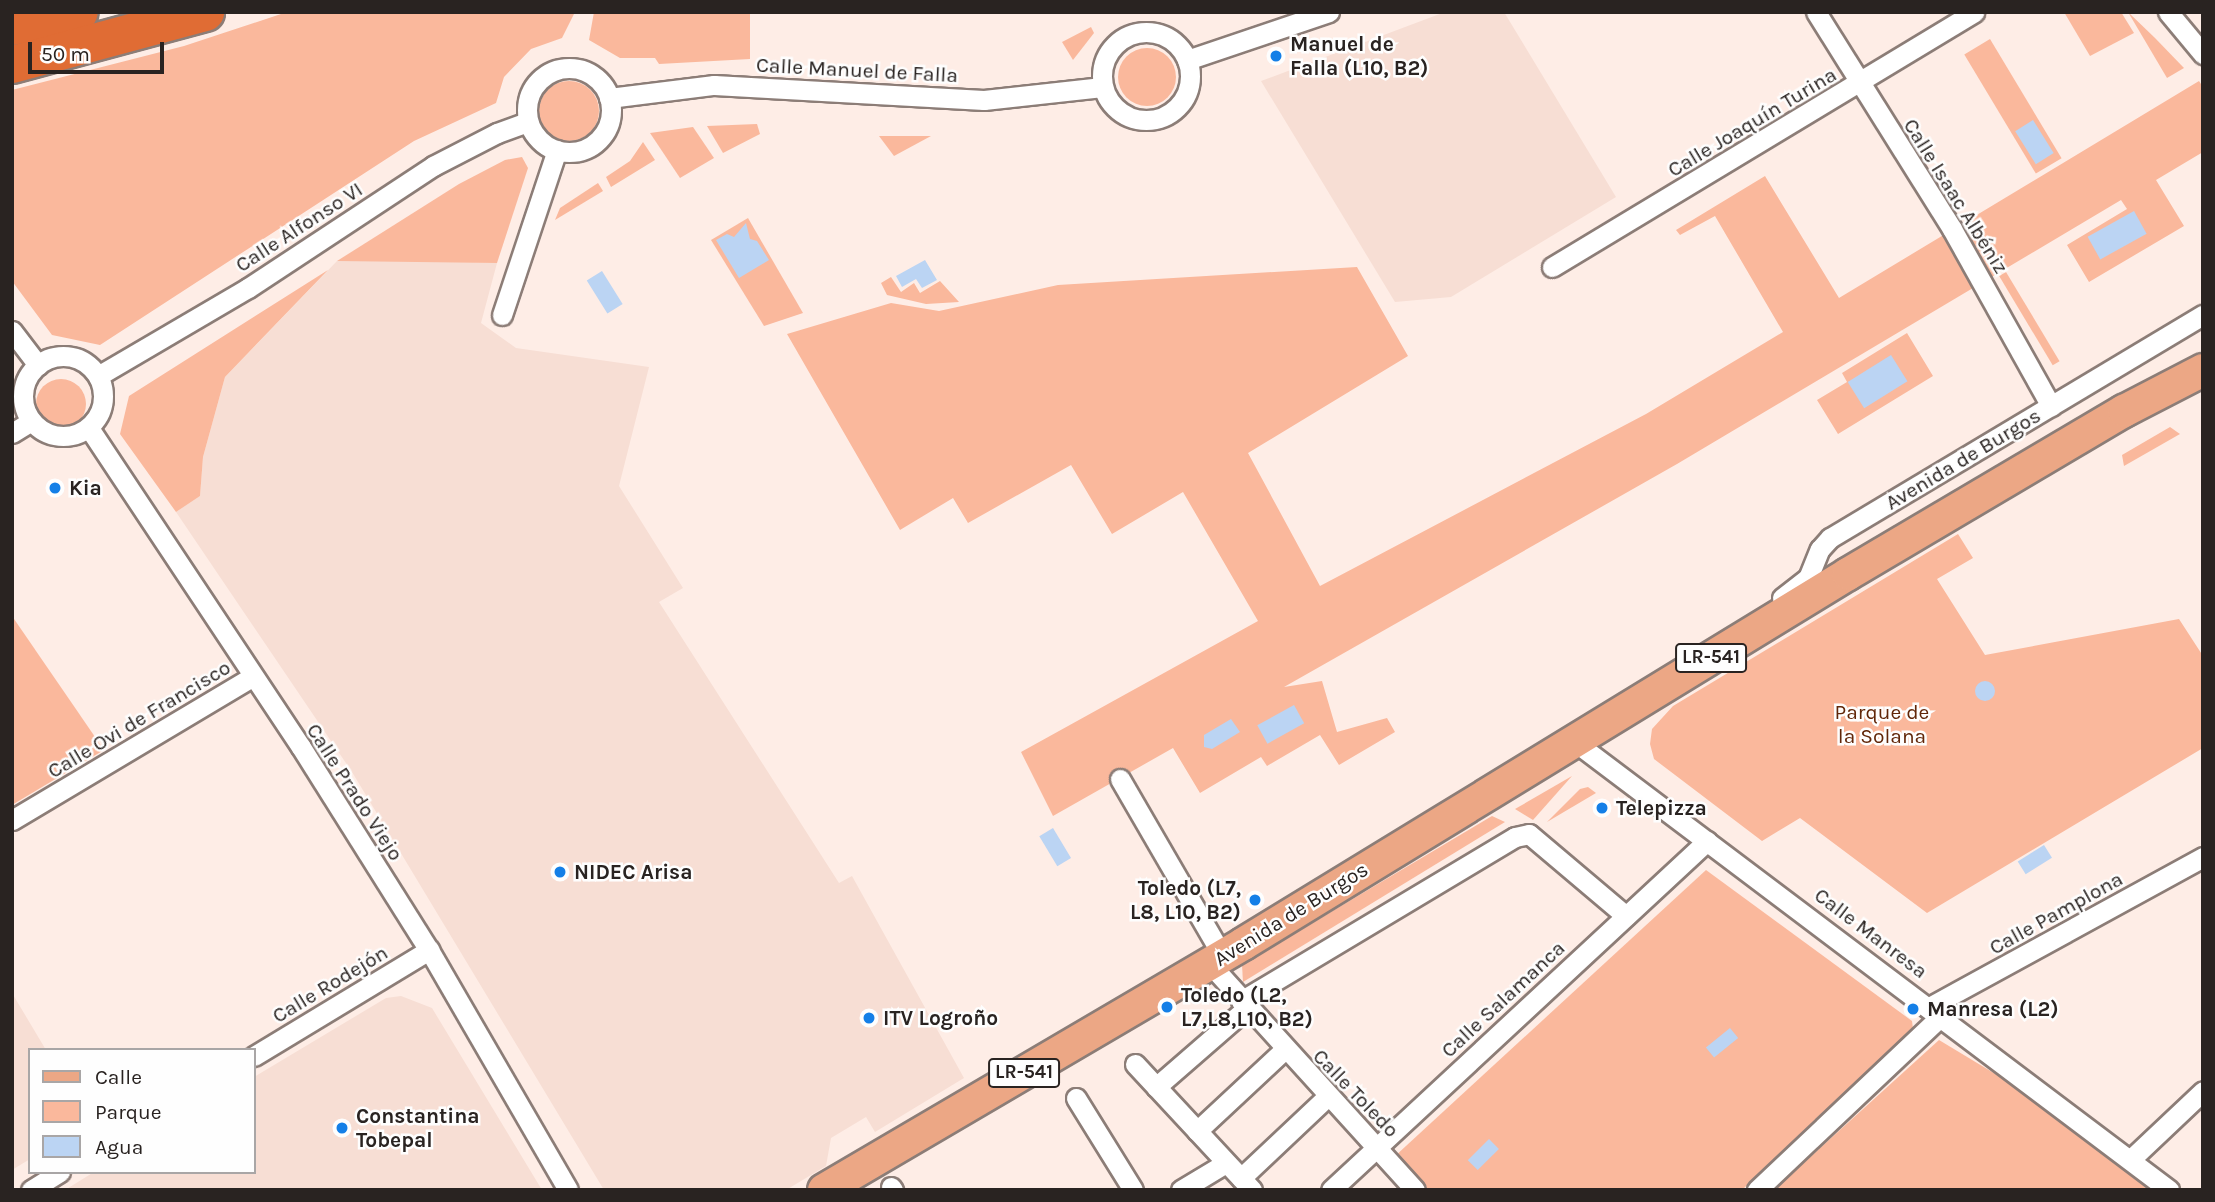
<!DOCTYPE html>
<meta charset="utf-8">
<style>
body{margin:0}
#map{position:relative;width:2215px;height:1202px;overflow:hidden;background:#feede6;font-family:Karla,sans-serif}
div>[style]{position:absolute}
[style*='--x']{left:calc(var(--x)*1px);top:calc(var(--y)*1px);width:calc(var(--w)*1px);rotate:calc(var(--a)*1deg)}
.built>*{inset:0;background:#f7ded4}
.green>*{inset:0;background:#fab89c;transform-origin:0 0}
.round{border-radius:50%}
.water>*{inset:0;background:#bbd4f3;transform-origin:0 0}
.roads{filter:drop-shadow(2px 0 #8c7d77) drop-shadow(-2px 0 #8c7d77) drop-shadow(0 2px #8c7d77) drop-shadow(0 -2px #8c7d77)}
.street>*{height:19px;margin:-9.5px;padding:0 9.5px;transform-origin:9.5px;border-radius:9.5px;background:#fff}
.street>.ring{margin:-9.5px;padding:0;box-sizing:content-box;background:none;border:19px solid #fff;border-radius:50%}
.primary>*{height:32px;margin:-16px;padding:0 16px;transform-origin:16px;border-radius:16px;background:#eca785}
.highway>*{height:37px;margin:-18.5px;padding:0 18.5px;transform-origin:18.5px;border-radius:18.5px;background:#e06c34}
.dots>*{width:19px;height:19px;translate:-50% -50%;box-sizing:border-box;border:4px solid #fefefe;border-radius:50%}
span{translate:-50% -50%;white-space:nowrap;text-align:center;line-height:1.15;-webkit-text-stroke:5px #fefefe;paint-order:stroke}
.shield-label span{padding:2px 5px;background:#fefefe;border:2px solid;border-radius:5px;-webkit-text-stroke-width:0}
.shield-label{font-size:19px;color:#292321;font-weight:700}
.poi-label{font-size:21px;color:#292321;font-weight:700}
.left{translate:0 -50%;text-align:left}
.right{translate:-100% -50%;text-align:right}
.street-label{font-size:21px;color:#292321}
.park-label{font-size:21px;color:#612608}
.frame{position:absolute;inset:0;border:14px solid #292321;pointer-events:none}
.legend{position:absolute;left:28px;top:1048px;width:228px;height:126px;box-sizing:border-box;background:#fefefe;border:2px solid #a9a6a6;margin:0;padding:9px 12px;list-style:none;font-size:21px;color:#292321}
.legend li{display:flex;align-items:center;gap:14px;height:35px}
.legend b{width:35px;border:2px solid #a9a6a6}
.scale{position:absolute;left:28px;top:42px;width:136px;height:32px;box-sizing:border-box;border:4px solid #292321;border-top:0;padding-left:9px;font-size:21px;line-height:24px;white-space:nowrap;color:#292321;-webkit-text-stroke:5px #fefefe;paint-order:stroke}
</style>
<div id="map">
<div class="built">
<i style="clip-path:polygon(1445px 12px,1504px 12px,1616px 197px,1451px 297px,1395px 302px,1261px 81px)"></i>
<i style="clip-path:polygon(414px 260px,497px 263px,481px 323px,516px 348px,649px 367px,619px 486px,683px 588px,659px 602px,839px 883px,852px 876px,964px 1078px,875px 1132px,866px 1117px,831px 1138px,826px 1166px,786px 1190px,604px 1190px,352px 772px,176px 512px,200px 496px,203px 457px,225px 377px,337px 261px)"></i>
<i style="clip-path:polygon(12px 993px,46px 1050px,30px 1050px,30px 1159px,12px 1170px)"></i>
<i style="clip-path:polygon(401px 996px,432px 1008px,542px 1190px,65px 1190px,94px 1172px,254px 1172px,254px 1077px,386px 998px)"></i>
</div>
<div class="green">
<i style="clip-path:polygon(287px 12px,575px 12px,562px 38px,531px 49px,504px 77px,496px 103px,414px 141px,100px 345px,52px 335px,12px 281px,12px 90px,184px 46px)"></i>
<i style="clip-path:polygon(594px 12px,750px 12px,750px 59px,659px 64px,655px 58px,620px 58px,589px 40px)"></i>
<i style="clip-path:polygon(2064px 12px,2121px 12px,2134px 33px,2090px 56px)"></i>
<i style="clip-path:polygon(2128px 12px,2155px 38px,2184px 68px,2167px 78px)"></i>
<i style="clip-path:polygon(1091px 27px,1094px 33px,1073px 60px,1062px 42px)"></i>
<i style="left:1990px;top:39px;width:139px;height:30px;rotate:59deg"></i>
<i class="round" style="left:1118px;top:48px;width:58px;height:58px"></i>
<i style="clip-path:polygon(2199px 81px,2203px 87px,2203px 152px,2156px 180px,2184px 226px,2089px 282px,2067px 245px,2127px 209px,2121px 200px,1677px 464px,1284px 687px,1322px 681px,1337px 732px,1387px 718px,1395px 732px,1339px 765px,1320px 735px,1267px 766px,1261px 757px,1200px 793px,1173px 748px,1053px 816px,1021px 752px,1258px 621px,1183px 492px,1112px 534px,1071px 465px,968px 523px,953px 498px,900px 530px,787px 334px,891px 303px,939px 311px,1058px 285px,1357px 267px,1408px 356px,1248px 453px,1320px 586px,1646px 414px,1783px 332px,1715px 216px,1680px 235px,1676px 230px,1765px 176px,1839px 298px)"></i>
<i class="round" style="left:539px;top:81px;width:60px;height:60px"></i>
<i style="clip-path:polygon(757px 124px,760px 134px,723px 153px,707px 126px)"></i>
<i style="clip-path:polygon(693px 127px,714px 158px,680px 178px,650px 133px)"></i>
<i style="clip-path:polygon(879px 136px,931px 136px,894px 156px)"></i>
<i style="clip-path:polygon(643px 142px,655px 160px,611px 187px,606px 177px,630px 161px)"></i>
<i style="clip-path:polygon(522px 157px,528px 168px,497px 263px,337px 261px,459px 184px,505px 160px)"></i>
<i style="clip-path:polygon(598px 183px,603px 191px,555px 220px,560px 208px)"></i>
<i style="clip-path:polygon(748px 218px,803px 313px,764px 326px,711px 240px)"></i>
<i style="clip-path:polygon(328px 270px,225px 377px,203px 457px,200px 496px,176px 512px,120px 434px,129px 396px)"></i>
<i style="left:2006px;top:272px;width:104px;height:8px;rotate:59deg"></i>
<i style="clip-path:polygon(891px 277px,901px 292px,914px 283px,920px 293px,940px 281px,959px 302px,926px 304px,887px 295px,881px 283px)"></i>
<i style="clip-path:polygon(1907px 333px,1933px 376px,1838px 434px,1817px 400px,1847px 382px,1842px 373px)"></i>
<i class="round" style="left:36px;top:379px;width:50px;height:50px"></i>
<i style="clip-path:polygon(2170px 427px,2180px 434px,2124px 466px,2122px 455px)"></i>
<i style="clip-path:polygon(1958px 534px,1973px 558px,1937px 579px,1985px 655px,2179px 619px,2203px 656px,2203px 748px,1927px 913px,1800px 818px,1762px 841px,1654px 759px,1650px 744px,1652px 729px,1673px 706px)"></i>
<i style="clip-path:polygon(12px 616px,104px 750px,12px 805px)"></i>
<i style="clip-path:polygon(1572px 776px,1533px 820px,1515px 809px)"></i>
<i style="clip-path:polygon(1588px 787px,1596px 793px,1547px 822px,1580px 789px)"></i>
<i style="clip-path:polygon(1492px 816px,1505px 822px,1243px 982px,1242px 965px)"></i>
<i style="clip-path:polygon(1706px 870px,1912px 1021px,1913px 1029px,1742px 1190px,1423px 1190px,1394px 1157px)"></i>
<i style="clip-path:polygon(1939px 1040px,2012px 1084px,2150px 1182px,2152px 1190px,1774px 1190px)"></i>
</div>
<div class="water">
<i style="left:2033px;top:120px;width:39px;height:21px;rotate:58deg"></i>
<i style="left:2134px;top:211px;width:26px;height:53px;rotate:61deg"></i>
<i style="clip-path:polygon(746px 223px,750px 239px,757px 241px,769px 260px,739px 278px,716px 240px,727px 234px,734px 237px)"></i>
<i style="clip-path:polygon(925px 260px,937px 280px,922px 288px,916px 279px,902px 287px,896px 276px)"></i>
<i style="left:602px;top:271px;width:39px;height:18px;rotate:58deg"></i>
<i style="left:1891px;top:355px;width:31px;height:51px;rotate:58deg"></i>
<i class="round" style="left:1975px;top:681px;width:20px;height:20px"></i>
<i style="left:1294px;top:705px;width:21px;height:42px;rotate:61deg"></i>
<i style="clip-path:polygon(1231px 719px,1240px 732px,1212px 749px,1204px 747px,1204px 735px)"></i>
<i style="left:1053px;top:828px;width:35px;height:16px;rotate:59deg"></i>
<i style="left:2044px;top:845px;width:15px;height:31px;rotate:58deg"></i>
<i style="left:1730px;top:1028px;width:13px;height:31px;rotate:51deg"></i>
<i style="left:1489px;top:1139px;width:14px;height:30px;rotate:45deg"></i>
</div>
<div class="roads">
<div class="street">
<i style="--x:1816;--y:12;--w:256;--a:57.9"></i>
<i style="--x:1952;--y:229;--w:203;--a:60.8"></i>
<i style="--x:2168;--y:12;--w:55;--a:50.2"></i>
<i class="ring" style="left:1102px;top:32px;width:69px;height:69px"></i>
<i style="--x:1187;--y:60;--w:150;--a:-18.7"></i>
<i class="ring" style="left:527px;top:68px;width:65px;height:65px"></i>
<i style="--x:609;--y:98;--w:106;--a:-7.1"></i>
<i style="--x:714;--y:85;--w:270;--a:3.2"></i>
<i style="--x:984;--y:100;--w:119;--a:-6.3"></i>
<i style="--x:1552;--y:267;--w:493;--a:-31.1"></i>
<i style="--x:502;--y:315;--w:174;--a:-71.6"></i>
<i style="--x:12;--y:331;--w:43;--a:52.6"></i>
<i class="ring" style="left:23px;top:356px;width:61px;height:61px"></i>
<i style="--x:98;--y:376;--w:174;--a:-30.4"></i>
<i style="--x:248;--y:288;--w:222;--a:-33.4"></i>
<i style="--x:433;--y:166;--w:72;--a:-27.3"></i>
<i style="--x:497;--y:133;--w:33;--a:-20"></i>
<i style="--x:89;--y:428;--w:383;--a:56.4"></i>
<i style="--x:301;--y:747;--w:240;--a:57.8"></i>
<i style="--x:429;--y:950;--w:277;--a:59.9"></i>
<i style="--x:12;--y:433;--w:22;--a:-32"></i>
<i style="--x:1782;--y:598;--w:33;--a:-38"></i>
<i style="--x:1808;--y:578;--w:31;--a:-68"></i>
<i style="--x:1820;--y:549;--w:15;--a:-48"></i>
<i style="--x:1830;--y:538;--w:435;--a:-30.9"></i>
<i style="--x:1575;--y:742;--w:744;--a:37.02"></i>
<i style="--x:1120;--y:779;--w:203;--a:59.9"></i>
<i style="--x:12;--y:820;--w:279;--a:-30.8"></i>
<i style="--x:1210;--y:964;--w:305;--a:47.8"></i>
<i style="--x:1241;--y:1001;--w:319;--a:-30.9"></i>
<i style="--x:1515;--y:837;--w:14;--a:-12"></i>
<i style="--x:1529;--y:834;--w:127;--a:40.2"></i>
<i style="--x:1931;--y:1006;--w:310;--a:-28.7"></i>
<i style="--x:254;--y:1056;--w:205;--a:-31.2"></i>
<i style="--x:1135;--y:1064;--w:172;--a:47.1"></i>
<i style="--x:1156;--y:1087;--w:121;--a:-41"></i>
<i style="--x:1076;--y:1098;--w:108;--a:58.2"></i>
<i style="--x:1197;--y:1131;--w:119;--a:-43"></i>
<i style="--x:2130;--y:1160;--w:100;--a:-43.4"></i>
<i style="--x:1241;--y:1178;--w:120;--a:-43.3"></i>
<i style="--x:891;--y:1187;--w:4;--a:56"></i>
<i style="--x:31;--y:1190;--w:34;--a:-32"></i>
<i style="--x:1181;--y:1190;--w:52;--a:-31"></i>
<i style="--x:1331;--y:1190;--w:513;--a:-42.87"></i>
<i style="--x:1757;--y:1190;--w:250;--a:-43.4"></i>
</div>
<div class="primary">
<i style="--x:824;--y:1190;--w:486;--a:-30.4"></i>
<i style="--x:1243;--y:944;--w:709;--a:-31.45"></i>
<i style="--x:1848;--y:574;--w:321;--a:-30.6"></i>
<i style="--x:2124;--y:411;--w:89;--a:-27.4"></i>
</div>
<div class="highway">
<i style="--x:12;--y:26;--w:68;--a:-11.8"></i>
<i style="--x:12;--y:64;--w:200;--a:-15.1"></i>
</div>
</div>
<div class="dots">
<i style="left:1276px;top:56px;background:#147fe7"></i>
<i style="left:55px;top:488px;background:#147fe7"></i>
<i style="left:1602px;top:808px;background:#147fe7"></i>
<i style="left:560px;top:872px;background:#147fe7"></i>
<i style="left:1255px;top:900px;background:#147fe7"></i>
<i style="left:1167px;top:1007px;background:#147fe7"></i>
<i style="left:1913px;top:1009px;background:#147fe7"></i>
<i style="left:869px;top:1018px;background:#147fe7"></i>
<i style="left:342px;top:1128px;background:#147fe7"></i>
</div>
<div class="shield-label">
<span style="left:1711px;top:658px">LR-541</span>
<span style="left:1024px;top:1073px">LR-541</span>
</div>
<div class="poi-label">
<span class="left" style="left:1290px;top:56px">Manuel de<br>Falla (L10, B2)</span>
<span class="left" style="left:69px;top:488px">Kia</span>
<span class="left" style="left:1616px;top:808px">Telepizza</span>
<span class="left" style="left:574px;top:872px">NIDEC Arisa</span>
<span class="right" style="left:1241px;top:900px">Toledo (L7,<br>L8, L10, B2)</span>
<span class="left" style="left:1181px;top:1007px">Toledo (L2,<br>L7,L8,L10, B2)</span>
<span class="left" style="left:1927px;top:1009px">Manresa (L2)</span>
<span class="left" style="left:883px;top:1018px">ITV Logroño</span>
<span class="left" style="left:356px;top:1128px">Constantina<br>Tobepal</span>
</div>
<div class="street-label">
<span style="left:857px;top:70px;rotate:3deg">Calle Manuel de Falla</span>
<span style="left:1752px;top:122px;rotate:-31deg">Calle Joaquín Turina</span>
<span style="left:1956px;top:196px;rotate:58deg">Calle Isaac Albéniz</span>
<span style="left:299px;top:227px;rotate:-33deg">Calle Alfonso VI</span>
<span style="left:1963px;top:459px;rotate:-31deg">Avenida de Burgos</span>
<span style="left:139px;top:719px;rotate:-31deg">Calle Ovi de Francisco</span>
<span style="left:355px;top:792px;rotate:57deg">Calle Prado Viejo</span>
<span style="left:2056px;top:913px;rotate:-29deg">Calle Pamplona</span>
<span style="left:1291px;top:914px;rotate:-32deg">Avenida de Burgos</span>
<span style="left:1871px;top:933px;rotate:37deg">Calle Manresa</span>
<span style="left:330px;top:984px;rotate:-31deg">Calle Rodejón</span>
<span style="left:1503px;top:999px;rotate:-43deg">Calle Salamanca</span>
<span style="left:1356px;top:1093px;rotate:46deg">Calle Toledo</span>
</div>
<div class="park-label">
<span style="left:1882px;top:724px">Parque de<br>la Solana</span>
</div>
<div class="frame"></div>
<ul class="legend">
<li><b style="height:9px;background:#eca785"></b>Calle</li>
<li><b style="height:19px;background:#fab89c"></b>Parque</li>
<li><b style="height:19px;background:#bbd4f3"></b>Agua</li>
</ul>
<div class="scale">50 m</div>
</div>
